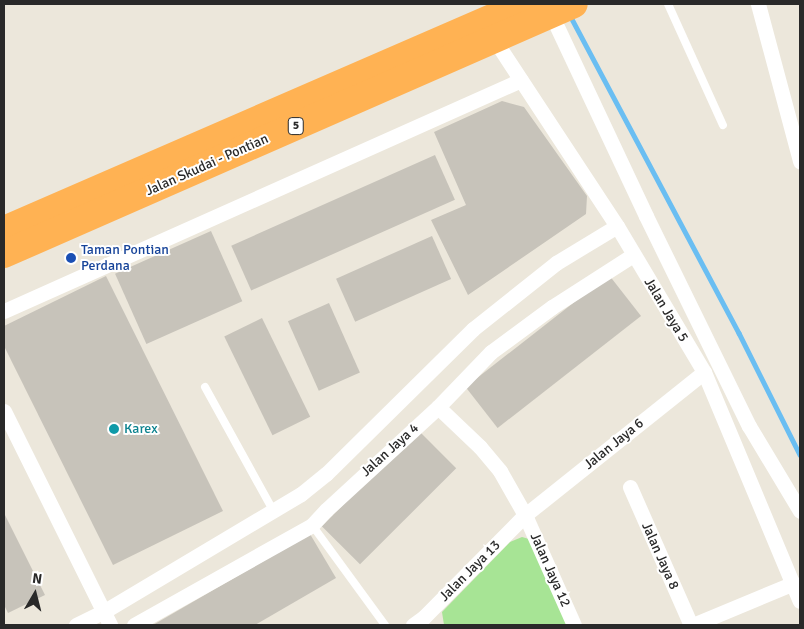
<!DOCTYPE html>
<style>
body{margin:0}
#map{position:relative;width:804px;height:629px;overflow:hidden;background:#ece7db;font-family:Signika,sans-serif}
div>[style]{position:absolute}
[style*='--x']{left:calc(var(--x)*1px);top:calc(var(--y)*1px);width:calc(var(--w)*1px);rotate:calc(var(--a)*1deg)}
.green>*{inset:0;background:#a7e495}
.stream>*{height:4.5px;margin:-2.25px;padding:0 2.25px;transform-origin:2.25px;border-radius:2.25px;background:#6abef2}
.building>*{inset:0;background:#c7c3ba;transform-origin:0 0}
.lane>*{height:8px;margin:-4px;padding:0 4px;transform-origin:4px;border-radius:4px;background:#fff}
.street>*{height:15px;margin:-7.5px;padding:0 7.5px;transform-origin:7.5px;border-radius:7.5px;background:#fff}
.highway>*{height:28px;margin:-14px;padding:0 14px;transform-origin:14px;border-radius:14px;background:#ffb253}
.dots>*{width:14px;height:14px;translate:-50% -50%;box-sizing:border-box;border:2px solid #fff;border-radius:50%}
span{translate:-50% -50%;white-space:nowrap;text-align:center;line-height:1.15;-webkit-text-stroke:4px #fff;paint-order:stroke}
.shield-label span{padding:1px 4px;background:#fff;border:1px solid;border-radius:4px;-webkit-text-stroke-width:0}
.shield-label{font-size:12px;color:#292929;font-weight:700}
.street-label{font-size:14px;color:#292929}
.transit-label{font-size:14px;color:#164399}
.left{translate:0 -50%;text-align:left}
.culture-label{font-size:14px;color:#0d838f}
.frame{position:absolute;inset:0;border:5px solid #292929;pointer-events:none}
.north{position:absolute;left:10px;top:569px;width:50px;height:50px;-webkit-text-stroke:4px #fff;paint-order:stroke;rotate:8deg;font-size:14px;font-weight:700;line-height:20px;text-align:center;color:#292929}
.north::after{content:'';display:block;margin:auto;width:18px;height:22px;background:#292929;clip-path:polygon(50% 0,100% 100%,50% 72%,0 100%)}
</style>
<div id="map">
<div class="green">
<i style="clip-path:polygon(522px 537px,529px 539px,568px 625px,444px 625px,442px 612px,510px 542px)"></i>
</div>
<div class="stream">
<i style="--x:572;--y:19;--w:356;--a:62"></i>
<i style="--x:739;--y:333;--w:136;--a:63.4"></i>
</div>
<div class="building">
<i style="clip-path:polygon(502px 101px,524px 107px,587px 196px,586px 214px,468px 295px,431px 220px,466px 205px,434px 132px)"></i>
<i style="left:435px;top:155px;width:49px;height:223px;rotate:66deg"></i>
<i style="left:211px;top:231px;width:77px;height:105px;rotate:66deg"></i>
<i style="left:432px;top:236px;width:47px;height:105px;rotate:66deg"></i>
<i style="left:609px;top:275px;width:52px;height:182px;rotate:52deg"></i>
<i style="clip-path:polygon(106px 276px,223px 511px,113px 565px,4px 346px,4px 326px)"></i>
<i style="left:329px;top:303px;width:76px;height:45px;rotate:66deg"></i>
<i style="left:262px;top:318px;width:110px;height:42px;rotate:64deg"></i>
<i style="left:418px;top:430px;width:54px;height:136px;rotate:45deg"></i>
<i style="clip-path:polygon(4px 513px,45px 595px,8px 613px,4px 605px)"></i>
<i style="clip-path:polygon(310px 534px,336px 578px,255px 625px,153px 625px)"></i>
</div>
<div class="lane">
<i style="--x:668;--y:4;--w:133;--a:65.6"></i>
<i style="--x:205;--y:387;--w:143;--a:61.1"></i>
<i style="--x:312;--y:525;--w:124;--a:53.9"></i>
</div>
<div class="street">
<i style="--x:758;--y:4;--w:163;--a:75"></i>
<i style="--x:551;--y:14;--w:223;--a:64.8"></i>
<i style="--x:646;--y:216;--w:234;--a:63.9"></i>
<i style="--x:749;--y:426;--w:99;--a:59"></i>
<i style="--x:494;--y:39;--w:224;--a:56.7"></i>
<i style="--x:617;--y:226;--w:170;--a:59.2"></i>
<i style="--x:704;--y:372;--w:248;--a:67.3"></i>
<i style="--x:4;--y:311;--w:566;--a:-24.08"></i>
<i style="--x:438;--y:407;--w:58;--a:43.6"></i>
<i style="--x:480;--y:447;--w:31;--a:50"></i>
<i style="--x:500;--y:471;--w:51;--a:60.4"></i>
<i style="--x:525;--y:515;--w:120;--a:66"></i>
<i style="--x:4;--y:411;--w:239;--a:63.6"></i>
<i style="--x:630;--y:487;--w:151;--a:66.2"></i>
<i style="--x:76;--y:625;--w:30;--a:-26"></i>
<i style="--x:103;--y:612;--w:230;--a:-30.8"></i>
<i style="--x:301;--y:494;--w:32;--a:-39"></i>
<i style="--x:326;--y:474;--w:206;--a:-44.6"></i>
<i style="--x:473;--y:329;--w:106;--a:-38.5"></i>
<i style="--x:556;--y:263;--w:71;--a:-31.2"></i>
<i style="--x:134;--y:625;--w:204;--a:-29.3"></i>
<i style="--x:312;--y:525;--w:21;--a:-47"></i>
<i style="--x:326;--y:510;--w:152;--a:-42.6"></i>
<i style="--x:438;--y:407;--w:76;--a:-46.1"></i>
<i style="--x:491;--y:352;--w:76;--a:-36.4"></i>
<i style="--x:552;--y:307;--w:96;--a:-32.7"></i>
<i style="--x:413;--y:625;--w:14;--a:-36"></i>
<i style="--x:424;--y:617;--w:144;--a:-45.3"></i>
<i style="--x:525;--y:515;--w:229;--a:-38.6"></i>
<i style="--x:693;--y:625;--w:109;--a:-22.6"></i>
</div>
<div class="highway">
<i style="--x:4;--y:230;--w:567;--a:-23.49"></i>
<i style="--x:4;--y:254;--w:622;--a:-23.68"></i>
</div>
<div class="dots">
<i style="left:71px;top:258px;background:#1a4fb4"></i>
<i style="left:114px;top:429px;background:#0f9aa8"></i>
</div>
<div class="shield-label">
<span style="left:296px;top:126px">5</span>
</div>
<div class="street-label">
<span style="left:207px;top:165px;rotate:-24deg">Jalan Skudai - Pontian</span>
<span style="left:666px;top:310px;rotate:59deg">Jalan Jaya 5</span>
<span style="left:614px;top:444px;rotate:-39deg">Jalan Jaya 6</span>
<span style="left:390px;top:450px;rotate:-42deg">Jalan Jaya 4</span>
<span style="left:660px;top:556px;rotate:66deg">Jalan Jaya 8</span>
<span style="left:550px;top:570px;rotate:66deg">Jalan Jaya 12</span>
<span style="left:470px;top:571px;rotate:-45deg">Jalan Jaya 13</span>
</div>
<div class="transit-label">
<span class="left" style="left:81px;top:258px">Taman Pontian<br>Perdana</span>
</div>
<div class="culture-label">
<span class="left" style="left:124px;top:429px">Karex</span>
</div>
<div class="frame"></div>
<div class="north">N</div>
</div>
